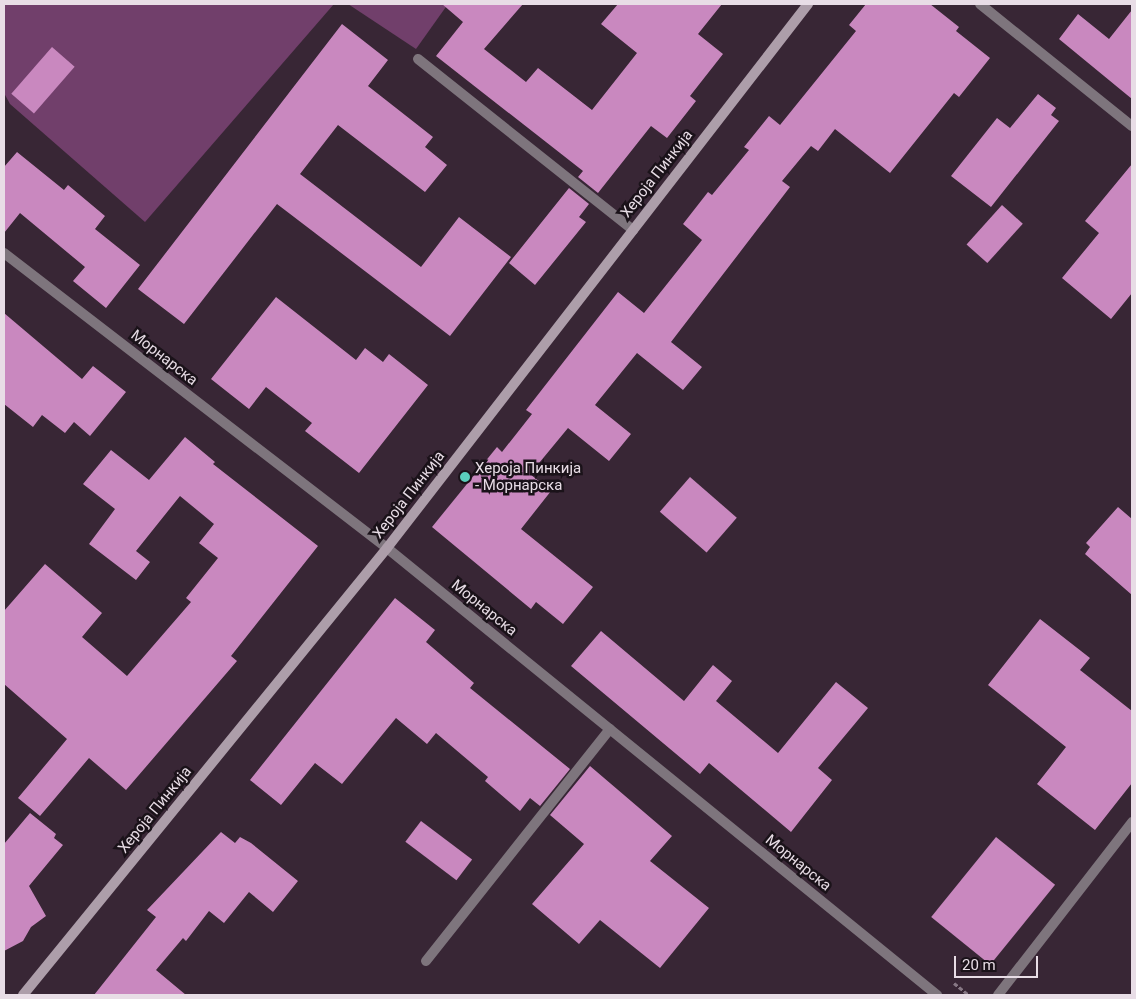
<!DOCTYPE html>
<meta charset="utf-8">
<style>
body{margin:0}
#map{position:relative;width:1136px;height:999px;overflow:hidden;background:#382635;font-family:Roboto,sans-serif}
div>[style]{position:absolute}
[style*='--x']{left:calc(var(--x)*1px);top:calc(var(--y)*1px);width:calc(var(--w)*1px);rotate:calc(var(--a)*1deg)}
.green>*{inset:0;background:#713f6b}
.building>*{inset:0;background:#c988bf;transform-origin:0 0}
.path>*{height:3px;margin-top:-1.5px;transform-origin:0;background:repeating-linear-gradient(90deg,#867784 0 4px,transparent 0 6.5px)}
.lane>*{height:10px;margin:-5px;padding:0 5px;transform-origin:5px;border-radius:5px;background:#7e757d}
.street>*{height:10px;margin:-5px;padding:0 5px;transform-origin:5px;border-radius:5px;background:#7e757d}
.secondary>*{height:10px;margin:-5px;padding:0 5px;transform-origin:5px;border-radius:5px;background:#ad9eaa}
.dots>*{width:14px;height:14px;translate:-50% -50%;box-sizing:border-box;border:2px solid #1a1219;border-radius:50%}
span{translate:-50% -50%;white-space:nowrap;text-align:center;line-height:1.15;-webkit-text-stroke:5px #1a1219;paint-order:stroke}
.street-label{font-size:15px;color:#e8dde6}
.poi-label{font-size:15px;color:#e8dde6}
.left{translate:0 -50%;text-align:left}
.frame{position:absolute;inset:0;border:5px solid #e8dde6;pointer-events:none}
.scale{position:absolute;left:954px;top:956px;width:84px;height:22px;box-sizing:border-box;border:2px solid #e8dde6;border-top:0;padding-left:6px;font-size:15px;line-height:18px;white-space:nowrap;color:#e8dde6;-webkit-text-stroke:4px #1a1219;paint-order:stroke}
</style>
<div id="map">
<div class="green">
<i style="clip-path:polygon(4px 4px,334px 4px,145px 222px,10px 104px,4px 93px)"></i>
<i style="clip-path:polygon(348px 4px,448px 4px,416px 49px)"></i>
</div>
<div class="building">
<i style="clip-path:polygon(442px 4px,523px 4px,484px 49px,526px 82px,538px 68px,592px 110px,637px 53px,601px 24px,618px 4px,722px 4px,698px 34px,723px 54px,690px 96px,696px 101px,667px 138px,651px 126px,598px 193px,578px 177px,583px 171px,436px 56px,463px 22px)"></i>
<i style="clip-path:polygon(866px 4px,930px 4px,959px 27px,956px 31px,990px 58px,959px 97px,954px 93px,890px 173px,835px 129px,818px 151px,811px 146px,782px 181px,790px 187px,671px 342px,702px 367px,683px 390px,637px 353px,595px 405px,631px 434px,609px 461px,568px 428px,530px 474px,551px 491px,521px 529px,593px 587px,563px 624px,536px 602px,531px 609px,432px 527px,497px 447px,502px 452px,532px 414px,526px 410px,618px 292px,644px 313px,702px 240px,683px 224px,708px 192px,712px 195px,749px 150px,744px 147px,769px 116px,780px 125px,856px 31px,849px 25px)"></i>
<i style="clip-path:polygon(1132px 10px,1132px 99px,1059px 39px,1078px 14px,1109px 39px)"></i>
<i style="clip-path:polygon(342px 24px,388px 60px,368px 86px,433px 137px,425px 147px,447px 165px,425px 192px,338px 125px,300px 174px,421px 267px,459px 217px,511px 257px,450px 336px,277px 204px,184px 324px,138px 289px)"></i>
<i style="left:52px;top:47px;width:30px;height:62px;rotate:41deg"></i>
<i style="clip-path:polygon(1038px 94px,1056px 108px,1051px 115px,1059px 121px,991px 207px,951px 176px,997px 118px,1010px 128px)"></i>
<i style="clip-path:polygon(17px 152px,64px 190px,68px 185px,105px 216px,95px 229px,140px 265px,106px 308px,73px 281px,85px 267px,20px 213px,4px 233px,4px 167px)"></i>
<i style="clip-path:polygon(1132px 164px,1132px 293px,1111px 319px,1062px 278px,1099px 233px,1085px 221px)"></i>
<i style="clip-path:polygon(569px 188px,589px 204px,579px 217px,586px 222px,535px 285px,509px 263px)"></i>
<i style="left:1002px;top:205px;width:28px;height:53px;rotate:42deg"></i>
<i style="clip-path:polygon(276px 297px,356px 360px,365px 348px,383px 362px,389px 354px,428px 385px,359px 473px,305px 431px,312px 423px,266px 387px,249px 409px,211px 379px)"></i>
<i style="clip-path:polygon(4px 313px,82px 379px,93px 366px,126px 392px,90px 436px,74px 422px,65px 433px,42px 415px,33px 427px,4px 404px)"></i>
<i style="clip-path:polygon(185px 437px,215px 462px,213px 464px,318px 546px,231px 656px,237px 661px,126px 790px,89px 758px,40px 816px,18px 798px,67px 739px,4px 684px,4px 611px,45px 564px,102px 613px,82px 637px,127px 676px,191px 602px,186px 598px,218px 558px,199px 543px,214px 524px,180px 496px,136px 551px,150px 562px,136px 580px,89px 544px,115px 509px,83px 484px,111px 450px,149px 480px)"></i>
<i style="left:690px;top:477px;width:62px;height:46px;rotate:41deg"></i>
<i style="clip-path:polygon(1118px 507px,1132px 519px,1132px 595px,1085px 554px,1090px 547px,1086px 543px)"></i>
<i style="clip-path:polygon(395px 598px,435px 630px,426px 642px,474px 683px,470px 688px,570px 769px,540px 806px,530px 798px,520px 811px,485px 781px,488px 777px,436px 733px,427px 744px,396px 718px,342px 784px,315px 763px,281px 805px,250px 780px)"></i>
<i style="clip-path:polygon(1040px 619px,1090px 658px,1080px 670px,1132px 711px,1132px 783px,1095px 830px,1037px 784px,1066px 747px,988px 685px)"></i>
<i style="clip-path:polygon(601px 631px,684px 701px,713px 665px,732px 681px,716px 701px,778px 753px,836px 682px,868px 708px,818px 768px,832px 780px,791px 832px,709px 763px,700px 774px,571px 666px)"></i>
<i style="clip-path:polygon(590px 766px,672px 836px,650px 861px,709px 908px,660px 968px,600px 920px,579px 944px,532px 904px,584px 844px,550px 815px)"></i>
<i style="clip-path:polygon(30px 813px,56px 834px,54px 838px,63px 845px,29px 886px,46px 916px,31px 927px,23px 941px,4px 951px,4px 844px)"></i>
<i style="left:421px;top:821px;width:64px;height:26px;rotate:37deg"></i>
<i style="clip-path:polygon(221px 832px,235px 843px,240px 837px,251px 843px,298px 881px,273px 912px,249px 892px,224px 923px,209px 911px,186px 941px,183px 938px,156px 970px,186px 995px,94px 995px,156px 917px,147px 910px)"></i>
<i style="left:996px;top:837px;width:76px;height:103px;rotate:39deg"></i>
</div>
<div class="path">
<i style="--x:954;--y:983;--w:19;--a:39"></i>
</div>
<div class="lane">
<i style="--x:418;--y:59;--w:275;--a:38.5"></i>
<i style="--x:426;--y:961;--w:296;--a:-51.6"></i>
<i style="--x:998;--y:995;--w:219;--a:-52.2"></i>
</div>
<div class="street">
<i style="--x:980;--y:4;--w:195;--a:38.8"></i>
<i style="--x:4;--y:253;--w:483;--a:37.6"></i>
<i style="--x:387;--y:548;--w:709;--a:39.1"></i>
</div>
<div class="secondary">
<i style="--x:23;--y:995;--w:576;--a:-50.84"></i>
<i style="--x:387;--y:548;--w:688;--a:-52.26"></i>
</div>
<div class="dots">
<i style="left:465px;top:477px;background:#5acebc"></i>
</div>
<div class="street-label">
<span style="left:657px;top:174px;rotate:-52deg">Хероја Пинкија</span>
<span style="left:164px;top:358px;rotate:38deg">Морнарска</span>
<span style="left:409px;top:495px;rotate:-52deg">Хероја Пинкија</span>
<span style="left:484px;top:608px;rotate:39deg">Морнарска</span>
<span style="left:155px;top:810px;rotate:-51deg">Хероја Пинкија</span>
<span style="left:798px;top:863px;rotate:39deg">Морнарска</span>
</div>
<div class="poi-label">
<span class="left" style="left:475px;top:477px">Хероја Пинкија<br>- Морнарска</span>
</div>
<div class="frame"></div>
<div class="scale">20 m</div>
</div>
